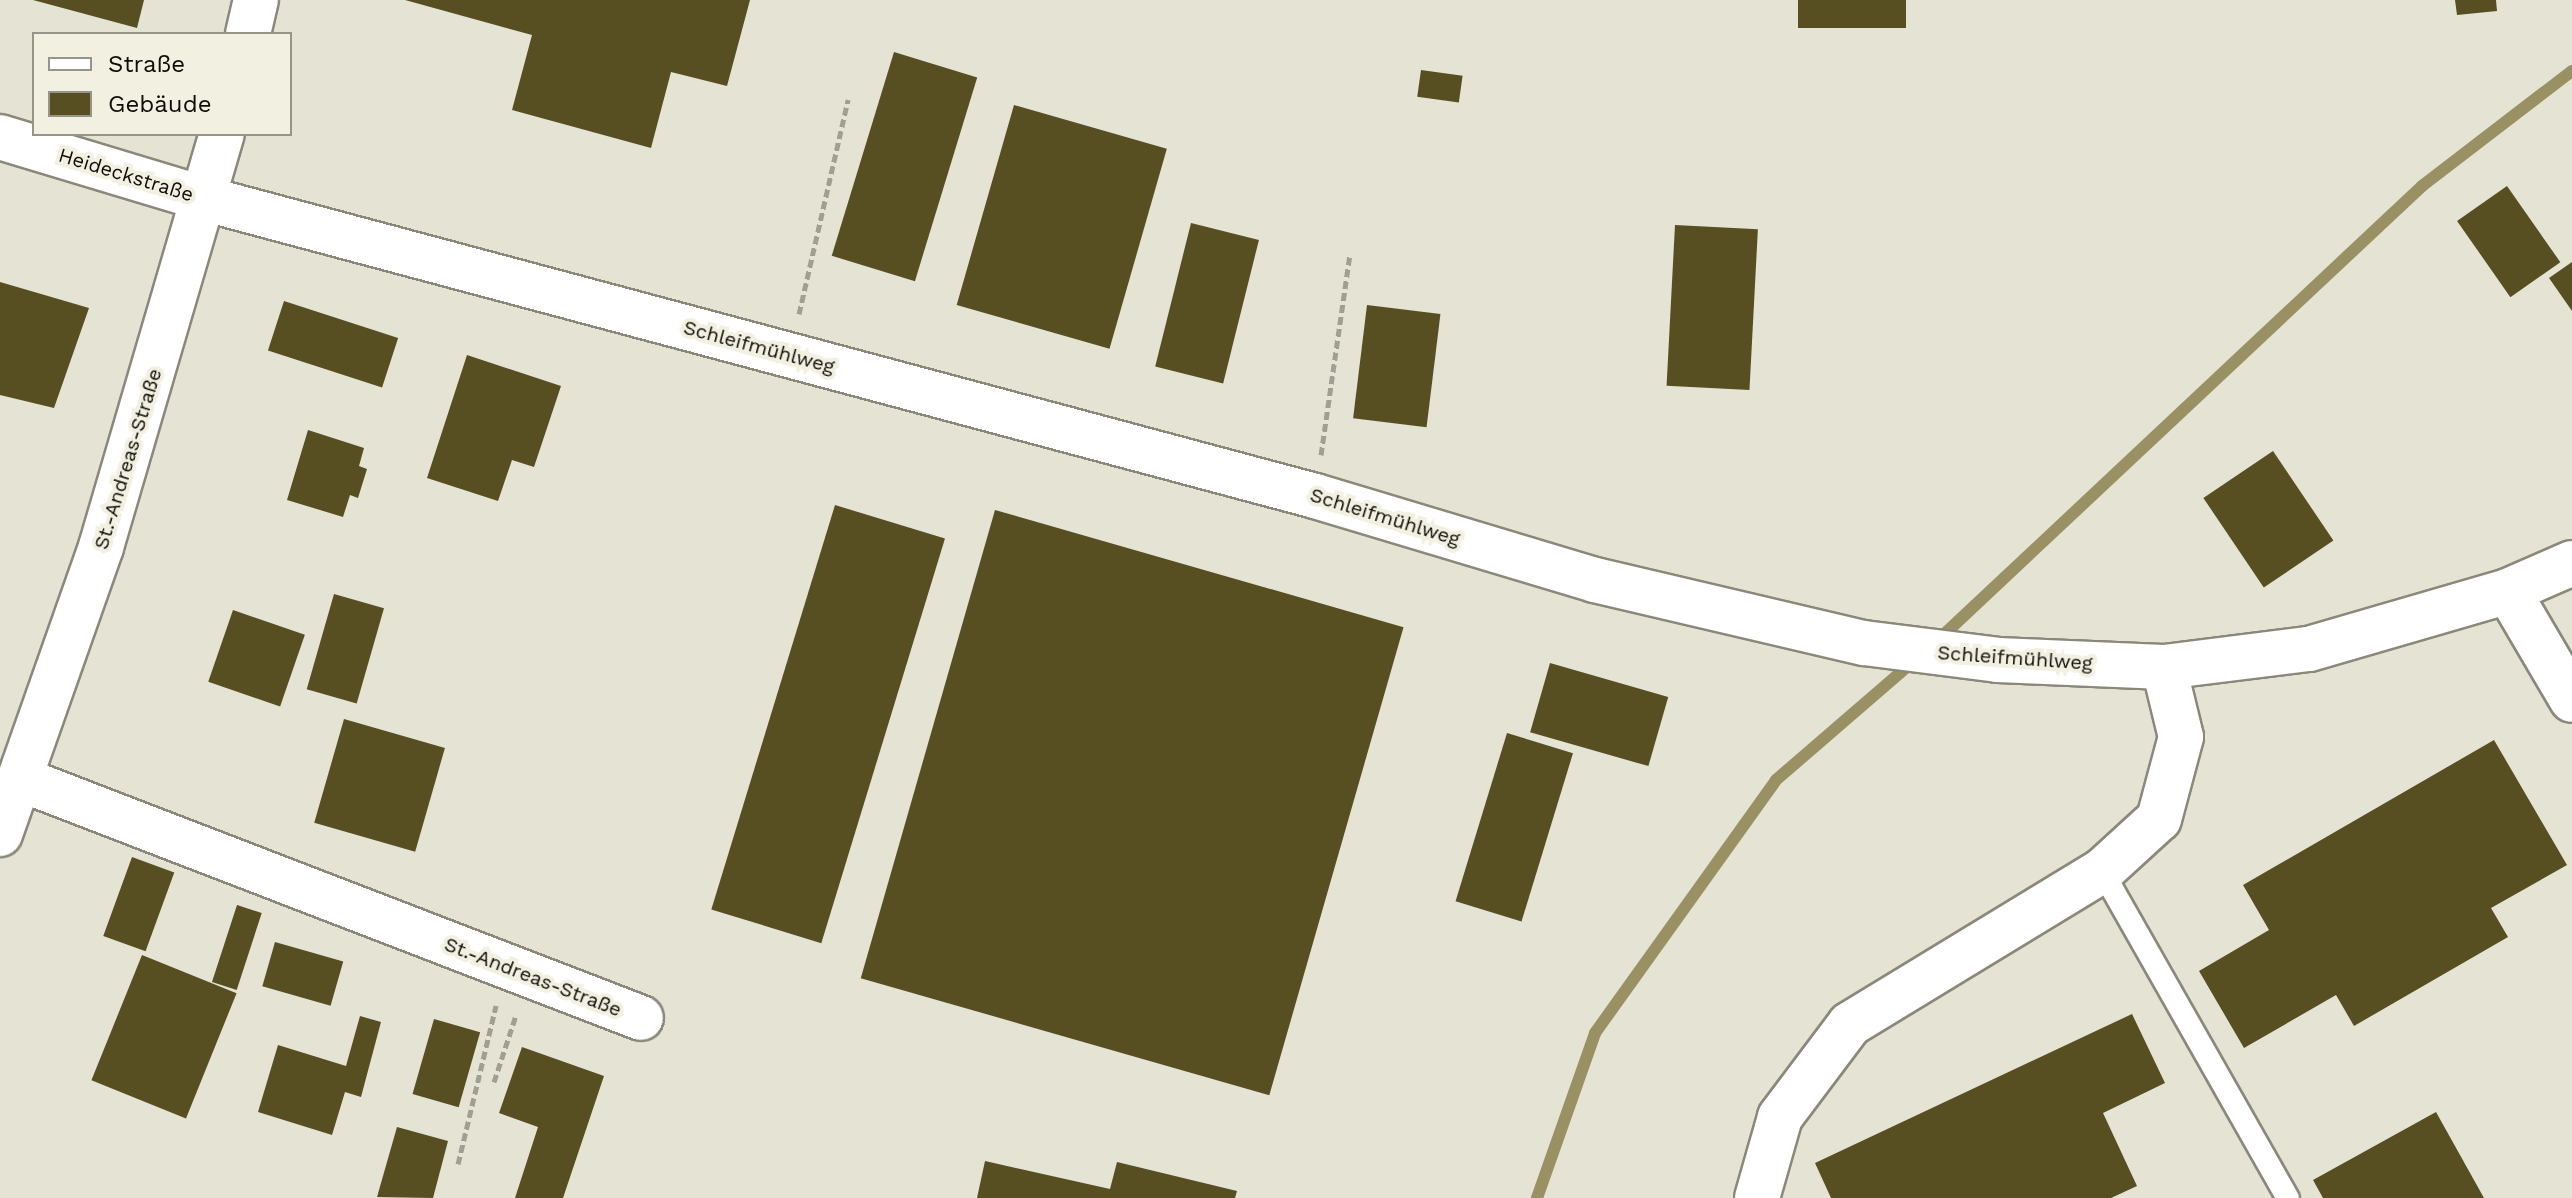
<!DOCTYPE html>
<meta charset="utf-8">
<style>
body{margin:0}
#map{position:relative;width:2572px;height:1198px;overflow:hidden;background:#e5e3d4;font-family:"Work Sans",sans-serif}
div>[style]{position:absolute}
[style*='--x']{left:calc(var(--x)*1px);top:calc(var(--y)*1px);width:calc(var(--w)*1px);rotate:calc(var(--a)*1deg)}
.stream>*{height:12px;margin:-6px;padding:0 6px;transform-origin:6px;border-radius:6px;background:#999163}
.building>*{inset:0;background:#574f22;transform-origin:0 0}
.path>*{height:5px;margin-top:-2.5px;transform-origin:0;background:repeating-linear-gradient(90deg,#a19f93 0 8px,transparent 0 12px)}
.roads{filter:drop-shadow(2px 0 #8b887b) drop-shadow(-2px 0 #8b887b) drop-shadow(0 2px #8b887b) drop-shadow(0 -2px #8b887b)}
.service>*{height:22px;margin:-11px;padding:0 11px;transform-origin:11px;border-radius:11px;background:#fff}
.minor>*{height:44px;margin:-22px;padding:0 22px;transform-origin:22px;border-radius:22px;background:#fff}
span{translate:-50% -50%;white-space:nowrap;text-align:center;line-height:1.15;-webkit-text-stroke:8px #f2f0e1;paint-order:stroke}
.street-label{font-size:20px;color:#0e0d08}
.legend{position:absolute;left:32px;top:32px;width:260px;height:104px;box-sizing:border-box;background:#f2f0e1;border:2px solid #97958a;margin:0;padding:10px 14px;list-style:none;font-size:24px;color:#0e0d08}
.legend li{display:flex;align-items:center;gap:16px;height:40px}
.legend b{width:40px;border:2px solid #97958a}
</style>
<div id="map">
<div class="stream">
<i style="--x:1937;--y:641;--w:665;--a:-43.17"></i>
<i style="--x:2422;--y:186;--w:189;--a:-37.5"></i>
<i style="--x:1537;--y:1198;--w:175;--a:-70.6"></i>
<i style="--x:1595;--y:1033;--w:311;--a:-54.4"></i>
<i style="--x:1776;--y:780;--w:182;--a:-40.8"></i>
</div>
<div class="building">
<i style="clip-path:polygon(33px 0,144px 0,137px 28px)"></i>
<i style="clip-path:polygon(405px 0,750px 0,727px 86px,671px 72px,651px 148px,512px 110px,532px 35px)"></i>
<i style="left:1798px;top:0;width:108px;height:28px"></i>
<i style="clip-path:polygon(2455px 0,2496px 0,2497px 11px,2457px 15px)"></i>
<i style="left:894px;top:52px;width:87px;height:213px;rotate:17deg"></i>
<i style="left:1421px;top:70px;width:42px;height:27px;rotate:8deg"></i>
<i style="left:1014px;top:105px;width:159px;height:208px;rotate:16deg"></i>
<i style="left:2507px;top:186px;width:93px;height:61px;rotate:55deg"></i>
<i style="left:1191px;top:223px;width:70px;height:148px;rotate:14deg"></i>
<i style="left:1675px;top:225px;width:83px;height:161px;rotate:3deg"></i>
<i style="clip-path:polygon(2572px 262px,2572px 311px,2549px 278px)"></i>
<i style="clip-path:polygon(0 282px,89px 308px,54px 408px,0 395px)"></i>
<i style="left:284px;top:301px;width:120px;height:52px;rotate:18deg"></i>
<i style="left:1367px;top:305px;width:74px;height:114px;rotate:7deg"></i>
<i style="clip-path:polygon(467px 355px,561px 386px,534px 467px,512px 460px,498px 501px,427px 478px)"></i>
<i style="clip-path:polygon(308px 430px,364px 448px,359px 466px,367px 469px,358px 498px,350px 495px,343px 517px,287px 500px)"></i>
<i style="left:2273px;top:451px;width:108px;height:84px;rotate:56deg"></i>
<i style="left:835px;top:505px;width:115px;height:423px;rotate:17deg"></i>
<i style="left:995px;top:510px;width:425px;height:487px;rotate:16deg"></i>
<i style="left:334px;top:594px;width:52px;height:99px;rotate:16deg"></i>
<i style="left:233px;top:610px;width:76px;height:76px;rotate:19deg"></i>
<i style="left:1550px;top:663px;width:123px;height:72px;rotate:16deg"></i>
<i style="left:344px;top:719px;width:105px;height:108px;rotate:16deg"></i>
<i style="left:1507px;top:733px;width:69px;height:176px;rotate:17deg"></i>
<i style="clip-path:polygon(2494px 740px,2567px 865px,2491px 908px,2508px 937px,2354px 1026px,2336px 995px,2244px 1048px,2199px 971px,2269px 930px,2243px 885px)"></i>
<i style="left:132px;top:857px;width:45px;height:84px;rotate:20deg"></i>
<i style="left:237px;top:905px;width:26px;height:81px;rotate:18deg"></i>
<i style="left:275px;top:942px;width:71px;height:46px;rotate:16deg"></i>
<i style="left:142px;top:955px;width:102px;height:135px;rotate:22deg"></i>
<i style="clip-path:polygon(2132px 1014px,2165px 1083px,2103px 1113px,2137px 1186px,2111px 1198px,1831px 1198px,1815px 1163px)"></i>
<i style="clip-path:polygon(360px 1016px,381px 1022px,361px 1097px,345px 1092px,332px 1135px,258px 1112px,278px 1045px,346px 1066px)"></i>
<i style="left:434px;top:1019px;width:48px;height:78px;rotate:16deg"></i>
<i style="clip-path:polygon(522px 1047px,604px 1076px,563px 1198px,515px 1198px,538px 1127px,499px 1113px)"></i>
<i style="clip-path:polygon(2436px 1112px,2484px 1198px,2323px 1198px,2313px 1180px)"></i>
<i style="clip-path:polygon(397px 1127px,448px 1141px,433px 1198px,377px 1197px)"></i>
<i style="clip-path:polygon(985px 1161px,1110px 1189px,1117px 1162px,1237px 1191px,1235px 1198px,977px 1198px)"></i>
</div>
<div class="path">
<i style="--x:799;--y:314;--w:220;--a:-77.1"></i>
<i style="--x:1321;--y:455;--w:203;--a:-81.8"></i>
<i style="--x:494;--y:1082;--w:71;--a:-71.8"></i>
<i style="--x:458;--y:1164;--w:163;--a:-76.5"></i>
</div>
<div class="roads">
<div class="service">
<i style="--x:2102;--y:871;--w:376;--a:60.4"></i>
</div>
<div class="minor">
<i style="--x:248;--y:34;--w:35;--a:-77"></i>
<i style="--x:0;--y:137;--w:215;--a:16.8"></i>
<i style="--x:206;--y:199;--w:1148;--a:14.99"></i>
<i style="--x:1315;--y:496;--w:292;--a:16.7"></i>
<i style="--x:1595;--y:580;--w:276;--a:13.2"></i>
<i style="--x:1864;--y:643;--w:135;--a:7.2"></i>
<i style="--x:1998;--y:660;--w:166;--a:2.4"></i>
<i style="--x:2164;--y:667;--w:146;--a:-7.1"></i>
<i style="--x:2309;--y:649;--w:207;--a:-16.2"></i>
<i style="--x:2508;--y:591;--w:70;--a:-23.6"></i>
<i style="--x:2508;--y:591;--w:126;--a:59.6"></i>
<i style="--x:23;--y:780;--w:662;--a:21.06"></i>
<i style="--x:0;--y:834;--w:304;--a:-70.6"></i>
<i style="--x:101;--y:547;--w:430;--a:-73.7"></i>
<i style="--x:1757;--y:1198;--w:84;--a:-74.1"></i>
<i style="--x:1780;--y:1117;--w:116;--a:-53"></i>
<i style="--x:1850;--y:1024;--w:295;--a:-31.3"></i>
<i style="--x:2102;--y:871;--w:77;--a:-42.4"></i>
<i style="--x:2159;--y:819;--w:85;--a:-75"></i>
<i style="--x:2181;--y:737;--w:72;--a:-103.7"></i>
</div>
</div>
<div class="street-label">
<span style="left:126px;top:175px;rotate:17deg">Heideckstraße</span>
<span style="left:759px;top:347px;rotate:15deg">Schleifmühlweg</span>
<span style="left:128px;top:459px;rotate:-73deg">St.-Andreas-Straße</span>
<span style="left:1385px;top:517px;rotate:17deg">Schleifmühlweg</span>
<span style="left:2015px;top:658px;rotate:4deg">Schleifmühlweg</span>
<span style="left:533px;top:977px;rotate:21deg">St.-Andreas-Straße</span>
</div>
<ul class="legend">
<li><b style="height:10px;background:#fff"></b>Straße</li>
<li><b style="height:22px;background:#574f22"></b>Gebäude</li>
</ul>
</div>
